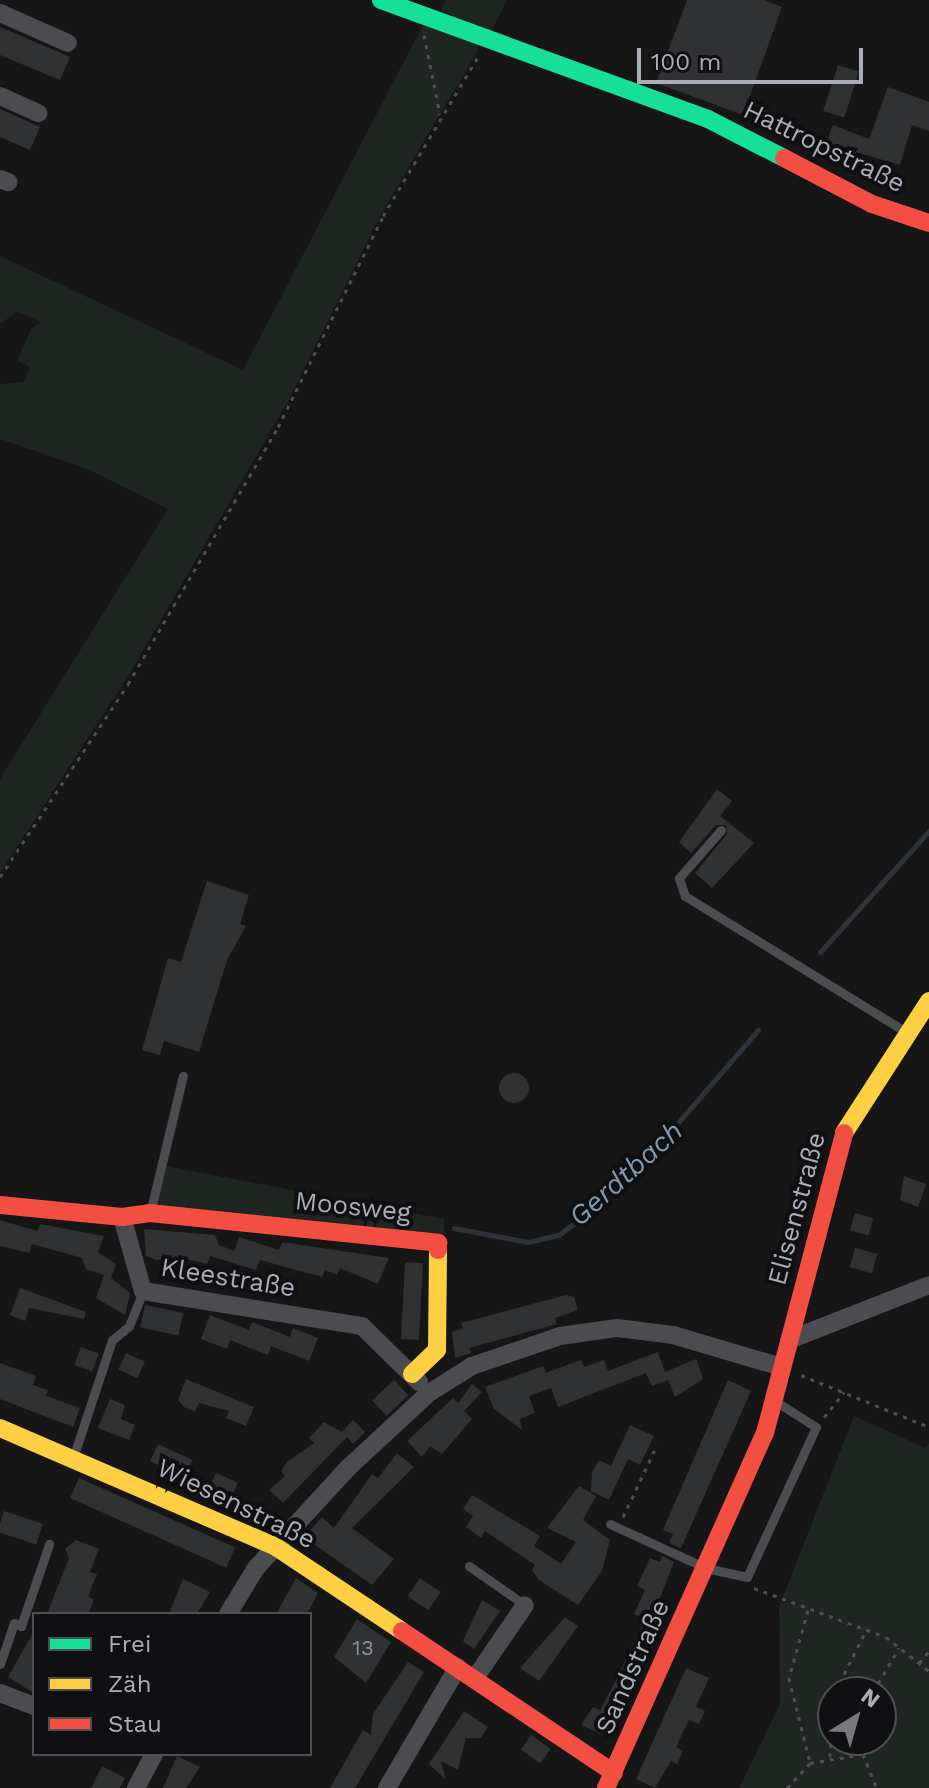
<!DOCTYPE html>
<meta charset="utf-8">
<style>
body{margin:0}
#map{position:relative;width:929px;height:1788px;overflow:hidden;background:#161616;font-family:"Work Sans",sans-serif}
div>[style]{position:absolute}
[style*='--x']{left:calc(var(--x)*1px);top:calc(var(--y)*1px);width:calc(var(--w)*1px);rotate:calc(var(--a)*1deg)}
.green>*{inset:0;background:#1f2520}
.stream>*{height:5px;margin:-2.5px;padding:0 2.5px;transform-origin:2.5px;border-radius:2.5px;background:#2d3339}
.building>*{inset:0;background:#303132;transform-origin:0 0}
.round{border-radius:50%}
.path>*{height:3px;margin-top:-1.5px;transform-origin:0;background:repeating-linear-gradient(90deg,#4c4e50 0 4px,transparent 0 10px)}
.lane>*{height:9px;margin:-4.5px;padding:0 4.5px;transform-origin:4.5px;border-radius:4.5px;background:#4b4c4f}
.street>*{height:18px;margin:-9px;padding:0 9px;transform-origin:9px;border-radius:9px;background:#4b4c4f}
.fast>*{height:18px;margin:-9px;padding:0 9px;transform-origin:9px;border-radius:9px;background:#16e098}
.slow>*{height:18px;margin:-9px;padding:0 9px;transform-origin:9px;border-radius:9px;background:#ffcf43}
.jam>*{height:18px;margin:-9px;padding:0 9px;transform-origin:9px;border-radius:9px;background:#f24e42}
span{translate:-50% -50%;white-space:nowrap;text-align:center;line-height:1.15;-webkit-text-stroke:8px #101012;paint-order:stroke}
.number-label{font-size:22px;color:#8b8e95}
.number-label span{-webkit-text-stroke-width:0}
.street-label{font-size:26px;color:#a9adb6}
.water-label{font-size:28px;color:#839aae;font-style:italic}
.legend{position:absolute;left:32px;top:1612px;width:280px;height:144px;box-sizing:border-box;background:#101012;border:2px solid #4d4f54;margin:0;padding:10px 14px;list-style:none;font-size:24px;color:#a9adb6}
.legend li{display:flex;align-items:center;gap:16px;height:40px}
.legend b{width:40px;border:2px solid #4d4f54}
.north{position:absolute;left:817px;top:1676px;width:80px;height:80px;box-sizing:border-box;background:#101012;border:2px solid #4d4f54;border-radius:50%;rotate:37deg;font-size:22px;font-weight:700;line-height:32px;text-align:center;color:#a9adb6}
.north::after{content:'';display:block;margin:auto;width:28px;height:36px;background:#76787e;clip-path:polygon(50% 0,100% 100%,50% 72%,0 100%)}
.scale{position:absolute;left:637px;top:48px;width:226px;height:36px;box-sizing:border-box;border:4px solid #a9adb6;border-top:0;padding-left:10px;font-size:24px;line-height:28px;white-space:nowrap;color:#a9adb6;-webkit-text-stroke:6px #101012;paint-order:stroke}
</style>
<div id="map">
<div class="green">
<i style="clip-path:polygon(446px 0,507px 0,490px 34px,441px 11px)"></i>
<i style="clip-path:polygon(424px 23px,480px 42px,476px 54px,382px 212px,287px 403px,129px 675px,0 873px,0 779px,168px 509px,85px 468px,0 439px,0 384px,23px 382px,30px 367px,17px 361px,31px 329px,41px 322px,17px 312px,0 324px,0 256px,243px 370px)"></i>
<i style="clip-path:polygon(166px 1166px,444px 1219px,444px 1239px,163px 1210px,157px 1201px)"></i>
<i style="clip-path:polygon(evenodd,854px 1416px,926px 1448px,929px 1443px,929px 1788px,739px 1788px,780px 1704px,779px 1607px,854px 1416px,833px 1692px,881px 1692px,881px 1740px,833px 1740px,833px 1692px)"></i>
</div>
<div class="stream">
<i style="--x:820;--y:952;--w:163;--a:-48"></i>
<i style="--x:454;--y:1228;--w:75;--a:10.7"></i>
<i style="--x:528;--y:1242;--w:32;--a:-13"></i>
<i style="--x:559;--y:1235;--w:94;--a:-38.9"></i>
<i style="--x:632;--y:1176;--w:193;--a:-49.2"></i>
</div>
<div class="building">
<i style="clip-path:polygon(687px 0,764px 0,782px 7px,743px 115px,656px 83px)"></i>
<i style="clip-path:polygon(0 27px,70px 57px,60px 80px,0 55px)"></i>
<i style="left:838px;top:65px;width:22px;height:48px;rotate:18deg"></i>
<i style="clip-path:polygon(888px 87px,929px 102px,929px 131px,912px 125px,900px 165px,849px 150px,845px 160px,823px 151px,833px 125px,869px 139px)"></i>
<i style="clip-path:polygon(0 109px,40px 127px,30px 150px,0 137px)"></i>
<i style="clip-path:polygon(717px 789px,732px 801px,720px 816px,754px 843px,712px 888px,695px 873px,727px 834px,726px 825px,716px 825px,691px 853px,679px 842px)"></i>
<i style="clip-path:polygon(207px 881px,249px 895px,240px 924px,246px 926px,227px 960px,199px 1052px,164px 1041px,160px 1055px,142px 1050px,168px 958px,181px 962px)"></i>
<i class="round" style="left:499px;top:1073px;width:30px;height:30px"></i>
<i style="clip-path:polygon(904px 1176px,926px 1184px,918px 1207px,900px 1200px)"></i>
<i style="left:855px;top:1213px;width:19px;height:18px;rotate:16deg"></i>
<i style="clip-path:polygon(0 1220px,37px 1231px,40px 1224px,104px 1236px,98px 1252px,116px 1264px,111px 1278px,130px 1293px,125px 1315px,96px 1298px,104px 1275px,86px 1269px,82px 1258px,32px 1244px,29px 1253px,0 1246px)"></i>
<i style="clip-path:polygon(144px 1229px,215px 1235px,219px 1245px,234px 1251px,239px 1237px,279px 1250px,282px 1242px,389px 1258px,378px 1284px,340px 1268px,337px 1275px,325px 1270px,322px 1277px,260px 1260px,256px 1270px,210px 1256px,207px 1264px,178px 1257px,156px 1260px,146px 1256px)"></i>
<i style="left:855px;top:1248px;width:23px;height:20px;rotate:15deg"></i>
<i style="left:405px;top:1262px;width:18px;height:77px;rotate:3deg"></i>
<i style="clip-path:polygon(20px 1288px,86px 1312px,84px 1319px,29px 1308px,25px 1321px,10px 1315px)"></i>
<i style="clip-path:polygon(566px 1295px,574px 1297px,578px 1310px,555px 1318px,557px 1324px,469px 1348px,471px 1353px,455px 1358px,452px 1332px,463px 1328px,461px 1323px)"></i>
<i style="left:145px;top:1305px;width:39px;height:23px;rotate:12deg"></i>
<i style="clip-path:polygon(210px 1315px,249px 1330px,252px 1322px,290px 1337px,293px 1328px,318px 1338px,309px 1361px,271px 1346px,268px 1355px,230px 1340px,227px 1349px,201px 1339px)"></i>
<i style="left:81px;top:1347px;width:19px;height:19px;rotate:21deg"></i>
<i style="clip-path:polygon(658px 1352px,665px 1372px,696px 1359px,703px 1379px,675px 1397px,668px 1380px,652px 1386px,646px 1373px,558px 1407px,551px 1388px,529px 1396px,535px 1413px,520px 1419px,522px 1430px,494px 1409px,485px 1387px,543px 1366px,546px 1373px,581px 1360px,584px 1367px,604px 1360px,608px 1371px)"></i>
<i style="left:126px;top:1353px;width:21px;height:18px;rotate:25deg"></i>
<i style="clip-path:polygon(0 1363px,36px 1376px,33px 1385px,48px 1390px,46px 1396px,80px 1408px,73px 1427px,0 1399px)"></i>
<i style="clip-path:polygon(186px 1379px,254px 1407px,246px 1426px,226px 1418px,229px 1411px,199px 1403px,195px 1412px,184px 1407px,178px 1400px)"></i>
<i style="left:394px;top:1380px;width:21px;height:30px;rotate:47deg"></i>
<i style="clip-path:polygon(728px 1380px,751px 1391px,681px 1548px,669px 1543px,673px 1534px,663px 1530px)"></i>
<i style="clip-path:polygon(472px 1384px,482px 1392px,464px 1411px,472px 1419px,442px 1454px,430px 1446px,422px 1457px,407px 1441px,453px 1398px,458px 1403px)"></i>
<i style="clip-path:polygon(110px 1399px,125px 1405px,121px 1419px,135px 1425px,129px 1440px,98px 1428px)"></i>
<i style="clip-path:polygon(353px 1420px,365px 1432px,353px 1444px,347px 1437px,283px 1503px,269px 1490px,285px 1476px,281px 1471px,287px 1462px,314px 1443px,309px 1438px,324px 1422px,342px 1432px)"></i>
<i style="clip-path:polygon(630px 1425px,654px 1436px,640px 1465px,628px 1459px,609px 1500px,591px 1491px,592px 1472px,599px 1460px,611px 1466px)"></i>
<i style="left:158px;top:1444px;width:38px;height:19px;rotate:25deg"></i>
<i style="clip-path:polygon(397px 1453px,414px 1467px,352px 1528px,394px 1559px,372px 1585px,304px 1537px,322px 1517px,334px 1528px,372px 1474px,378px 1478px)"></i>
<i style="left:216px;top:1473px;width:24px;height:17px;rotate:24deg"></i>
<i style="left:79px;top:1478px;width:171px;height:22px;rotate:24deg"></i>
<i style="clip-path:polygon(579px 1486px,596px 1496px,583px 1520px,610px 1540px,602px 1571px,578px 1605px,539px 1580px,532px 1570px,535px 1565px,485px 1531px,481px 1538px,466px 1527px,473px 1516px,463px 1509px,472px 1495px,540px 1536px,534px 1546px,561px 1564px,576px 1542px,547px 1528px)"></i>
<i style="left:4px;top:1511px;width:41px;height:22px;rotate:18deg"></i>
<i style="clip-path:polygon(76px 1540px,99px 1549px,90px 1572px,97px 1574px,88px 1597px,94px 1599px,89px 1613px,47px 1614px,69px 1558px,65px 1549px)"></i>
<i style="clip-path:polygon(662px 1556px,674px 1562px,658px 1603px,656px 1624px,662px 1627px,627px 1704px,618px 1701px,602px 1735px,581px 1725px,593px 1707px,600px 1710px,616px 1680px,645px 1619px,634px 1614px,645px 1590px,637px 1586px,650px 1558px,660px 1562px)"></i>
<i style="clip-path:polygon(296px 1578px,318px 1593px,307px 1614px,276px 1614px)"></i>
<i style="left:420px;top:1578px;width:25px;height:22px;rotate:34deg"></i>
<i style="clip-path:polygon(183px 1579px,210px 1592px,197px 1614px,169px 1614px)"></i>
<i style="clip-path:polygon(482px 1600px,500px 1611px,474px 1649px,463px 1641px)"></i>
<i style="clip-path:polygon(565px 1617px,578px 1626px,539px 1681px,520px 1668px)"></i>
<i style="clip-path:polygon(357px 1619px,391px 1642px,366px 1683px,334px 1657px)"></i>
<i style="clip-path:polygon(34px 1631px,34px 1693px,8px 1677px)"></i>
<i style="clip-path:polygon(408px 1662px,424px 1672px,355px 1788px,330px 1788px,363px 1730px,371px 1735px,373px 1714px)"></i>
<i style="clip-path:polygon(686px 1668px,709px 1678px,696px 1707px,705px 1711px,699px 1724px,689px 1720px,676px 1747px,683px 1751px,677px 1764px,671px 1761px,655px 1788px,636px 1779px)"></i>
<i style="clip-path:polygon(464px 1711px,488px 1727px,481px 1738px,466px 1738px,458px 1770px,441px 1761px,446px 1780px,429px 1764px)"></i>
<i style="left:531px;top:1735px;width:24px;height:18px;rotate:35deg"></i>
<i style="clip-path:polygon(177px 1756px,200px 1767px,186px 1788px,163px 1788px)"></i>
<i style="clip-path:polygon(102px 1766px,125px 1778px,120px 1788px,91px 1788px)"></i>
</div>
<div class="path">
<i style="--x:424;--y:35;--w:81;--a:78.6"></i>
<i style="--x:0;--y:877;--w:232;--a:-56.4"></i>
<i style="--x:128;--y:684;--w:298;--a:-59.7"></i>
<i style="--x:278;--y:427;--w:236;--a:-63.5"></i>
<i style="--x:383;--y:216;--w:187;--a:-59.2"></i>
<i style="--x:801;--y:1375;--w:138;--a:22.1"></i>
<i style="--x:824;--y:1417;--w:32;--a:-51"></i>
<i style="--x:623;--y:1517;--w:80;--a:-64.7"></i>
<i style="--x:754;--y:1588;--w:141;--a:20.4"></i>
<i style="--x:886;--y:1637;--w:55;--a:38.3"></i>
<i style="--x:808;--y:1610;--w:71;--a:105.6"></i>
<i style="--x:789;--y:1678;--w:88;--a:76.1"></i>
<i style="--x:919;--y:1663;--w:16;--a:-50"></i>
<i style="--x:835;--y:1692;--w:71;--a:-63.1"></i>
<i style="--x:873;--y:1692;--w:51;--a:-59.4"></i>
<i style="--x:864;--y:1740;--w:14;--a:94"></i>
<i style="--x:863;--y:1754;--w:37;--a:68"></i>
<i style="--x:830;--y:1757;--w:54;--a:-86.8"></i>
<i style="--x:787;--y:1788;--w:34;--a:-47"></i>
<i style="--x:810;--y:1763;--w:54;--a:-9.6"></i>
</div>
<div class="lane">
<i style="--x:721;--y:830;--w:64;--a:131.2"></i>
<i style="--x:679;--y:878;--w:19;--a:72"></i>
<i style="--x:685;--y:896;--w:259;--a:31.6"></i>
<i style="--x:150;--y:1213;--w:141;--a:-76.5"></i>
<i style="--x:74;--y:1455;--w:121;--a:-71.7"></i>
<i style="--x:112;--y:1340;--w:22;--a:-39"></i>
<i style="--x:129;--y:1326;--w:38;--a:-68"></i>
<i style="--x:610;--y:1524;--w:106;--a:24.6"></i>
<i style="--x:706;--y:1568;--w:42;--a:12.4"></i>
<i style="--x:747;--y:1577;--w:165;--a:-65.3"></i>
<i style="--x:816;--y:1427;--w:49;--a:-147.6"></i>
<i style="--x:469;--y:1566;--w:68;--a:34.9"></i>
<i style="--x:0;--y:1664;--w:43;--a:-71.1"></i>
<i style="--x:14;--y:1623;--w:8;--a:23"></i>
<i style="--x:21;--y:1626;--w:87;--a:-71.1"></i>
</div>
<div class="street">
<i style="--x:0;--y:13;--w:74;--a:23.8"></i>
<i style="--x:0;--y:96;--w:42;--a:24.1"></i>
<i style="--x:0;--y:179;--w:9;--a:21"></i>
<i style="--x:122;--y:1217;--w:77;--a:74.2"></i>
<i style="--x:143;--y:1291;--w:222;--a:9.1"></i>
<i style="--x:362;--y:1326;--w:80;--a:44.5"></i>
<i style="--x:789;--y:1340;--w:150;--a:-21.4"></i>
<i style="--x:228;--y:1614;--w:54;--a:-58.7"></i>
<i style="--x:256;--y:1568;--w:137;--a:-47.4"></i>
<i style="--x:349;--y:1467;--w:109;--a:-42.8"></i>
<i style="--x:429;--y:1393;--w:51;--a:-32.1"></i>
<i style="--x:472;--y:1366;--w:93;--a:-18.8"></i>
<i style="--x:560;--y:1336;--w:58;--a:-8"></i>
<i style="--x:617;--y:1328;--w:56;--a:7.1"></i>
<i style="--x:673;--y:1335;--w:114;--a:16.4"></i>
<i style="--x:475;--y:1678;--w:88;--a:-55.6"></i>
<i style="--x:0;--y:1693;--w:36;--a:21"></i>
<i style="--x:136;--y:1788;--w:38;--a:-62"></i>
<i style="--x:387;--y:1788;--w:140;--a:-59.6"></i>
</div>
<div class="fast">
<i style="--x:381;--y:0;--w:348;--a:20"></i>
<i style="--x:708;--y:119;--w:85;--a:27.2"></i>
</div>
<div class="slow">
<i style="--x:844;--y:1133;--w:157;--a:-57.2"></i>
<i style="--x:412;--y:1374;--w:35;--a:-44"></i>
<i style="--x:437;--y:1350;--w:100;--a:-89.4"></i>
<i style="--x:0;--y:1428;--w:301;--a:23.3"></i>
<i style="--x:276;--y:1547;--w:151;--a:33.7"></i>
</div>
<div class="jam">
<i style="--x:784;--y:158;--w:99;--a:27.6"></i>
<i style="--x:872;--y:204;--w:60;--a:18.4"></i>
<i style="--x:0;--y:1205;--w:123;--a:5.6"></i>
<i style="--x:122;--y:1217;--w:28;--a:-8"></i>
<i style="--x:150;--y:1213;--w:290;--a:5.9"></i>
<i style="--x:438;--y:1243;--w:7;--a:90"></i>
<i style="--x:402;--y:1631;--w:255;--a:33.8"></i>
<i style="--x:606;--y:1788;--w:389;--a:-65.9"></i>
<i style="--x:765;--y:1433;--w:310;--a:-75.2"></i>
</div>
<div class="number-label">
<span style="left:363px;top:1648px">13</span>
</div>
<div class="street-label">
<span style="left:824px;top:147px;rotate:26deg">Hattropstraße</span>
<span style="left:353px;top:1207px;rotate:6deg">Moosweg</span>
<span style="left:797px;top:1209px;rotate:-75deg">Elisenstraße</span>
<span style="left:228px;top:1278px;rotate:9deg">Kleestraße</span>
<span style="left:236px;top:1504px;rotate:26deg">Wiesenstraße</span>
<span style="left:633px;top:1667px;rotate:-66deg">Sandstraße</span>
</div>
<div class="water-label">
<span style="left:626px;top:1174px;rotate:-42deg">Gerdtbach</span>
</div>
<ul class="legend">
<li><b style="height:10px;background:#16e098"></b>Frei</li>
<li><b style="height:10px;background:#ffcf43"></b>Zäh</li>
<li><b style="height:10px;background:#f24e42"></b>Stau</li>
</ul>
<div class="north">N</div>
<div class="scale">100 m</div>
</div>
